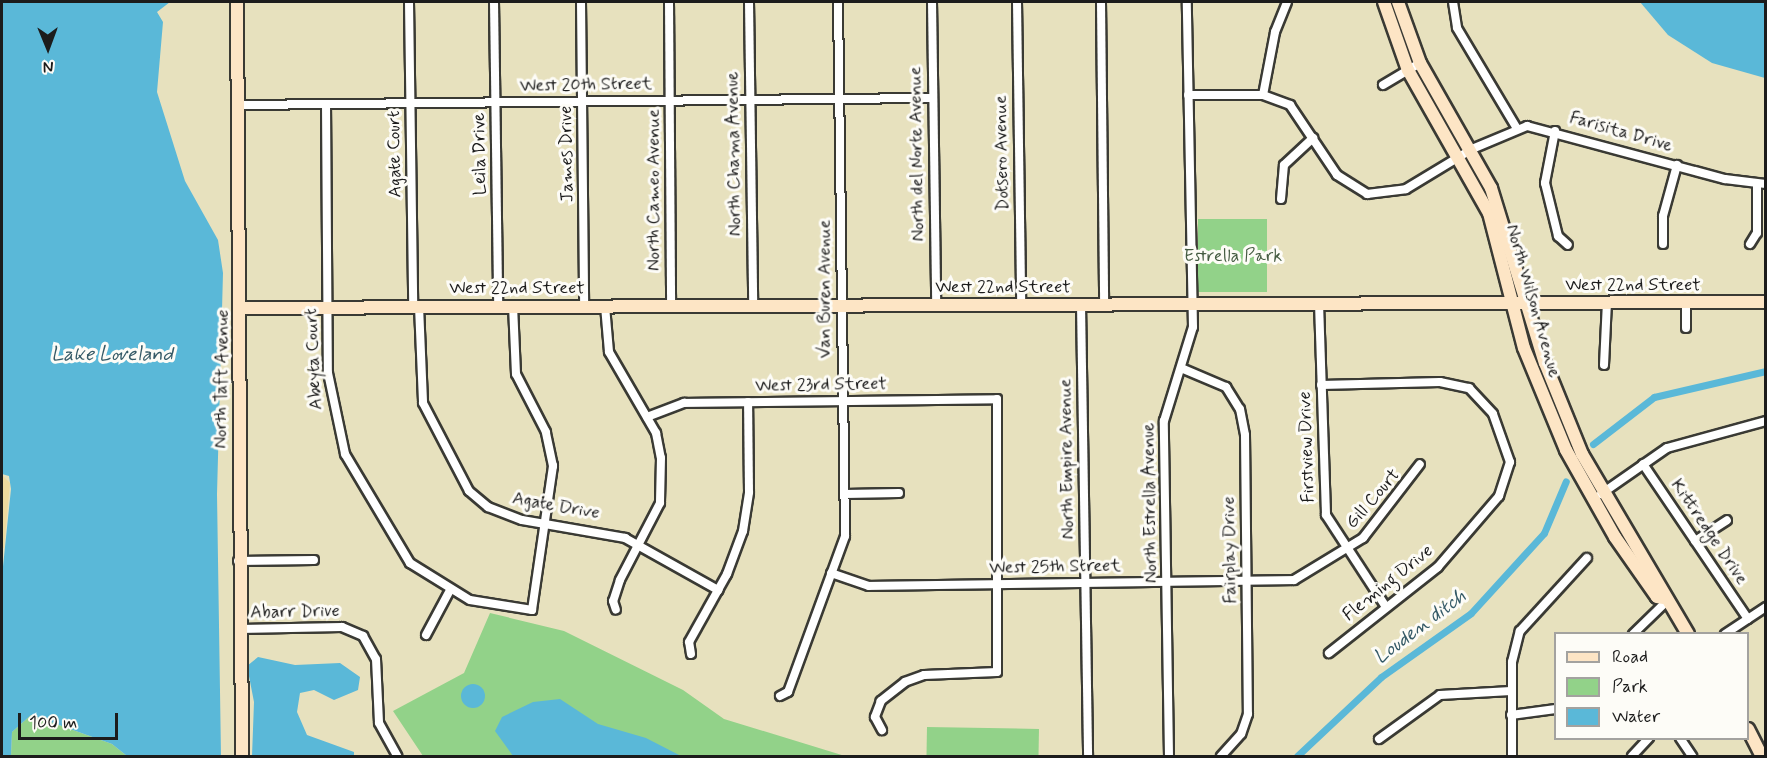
<!DOCTYPE html>
<style>
body{margin:0}
#map{position:relative;width:1767px;height:758px;overflow:hidden;background:#e7e1be;font-family:Mynerve,sans-serif}
div>[style]{position:absolute}
[style*='--x']{left:calc(var(--x)*1px);top:calc(var(--y)*1px);width:calc(var(--w)*1px);rotate:calc(var(--a)*1deg)}
.green>*{inset:0;background:#92d289;transform-origin:0 0}
.sand>*{inset:0;background:#eeda9e}
.water>*{inset:0;background:#5ab8d8}
.round{border-radius:50%}
.canal>*{height:7px;margin:-3.5px;padding:0 3.5px;transform-origin:3.5px;border-radius:3.5px;background:#5ab8d8}
.roads{filter:drop-shadow(2px 0 #3a3a34) drop-shadow(-2px 0 #3a3a34) drop-shadow(0 2px #3a3a34) drop-shadow(0 -2px #3a3a34)}
.street>*{height:8px;margin:-4px;padding:0 4px;transform-origin:4px;border-radius:4px;background:#fff}
.secondary>*{height:12px;margin:-6px;padding:0 6px;transform-origin:6px;border-radius:6px;background:#fde5c5}
span{translate:-50% -50%;white-space:nowrap;text-align:center;line-height:1.15;-webkit-text-stroke:6px #fdfcf7;paint-order:stroke}
.street-label{font-size:18px;color:#1c1c1c}
.park-label{font-size:18px;color:#455c42}
.water-label{font-size:20px;color:#355a67;font-style:italic}
.frame{position:absolute;inset:0;border:3px solid #1c1c1c;pointer-events:none}
.legend{position:absolute;left:1554px;top:632px;width:195px;height:108px;box-sizing:border-box;background:#fdfcf7;border:2px solid #a3a29f;margin:0;padding:8px 10px;list-style:none;font-size:18px;color:#1c1c1c}
.legend li{display:flex;align-items:center;gap:12px;height:30px}
.legend b{width:30px;border:2px solid #a3a29f}
.north{position:absolute;left:18px;top:18px;width:60px;height:60px;-webkit-text-stroke:4px #fdfcf7;paint-order:stroke;rotate:179deg;font-size:16px;font-weight:700;line-height:24px;text-align:center;color:#1c1c1c}
.north::after{content:'';display:block;margin:auto;width:21px;height:27px;background:#1c1c1c;clip-path:polygon(50% 0,100% 100%,50% 72%,0 100%)}
.scale{position:absolute;left:18px;top:713px;width:100px;height:27px;box-sizing:border-box;border:3px solid #1c1c1c;border-top:0;padding-left:8px;font-size:18px;line-height:21px;white-space:nowrap;color:#1c1c1c;-webkit-text-stroke:4px #fdfcf7;paint-order:stroke}
</style>
<div id="map">
<div class="green">
<i style="left:1267px;top:219px;width:73px;height:69px;rotate:90deg"></i>
<i style="clip-path:polygon(490px 613px,564px 631px,683px 690px,724px 719px,845px 756px,423px 756px,393px 711px,464px 673px)"></i>
<i style="clip-path:polygon(31px 715px,112px 744px,127px 756px,11px 756px,12px 732px)"></i>
<i style="left:927px;top:727px;width:112px;height:31px;rotate:1deg"></i>
</div>
<div class="sand">
<i style="clip-path:polygon(2px 475px,10px 483px,4px 548px,2px 548px)"></i>
</div>
<div class="water">
<i style="clip-path:polygon(2px 2px,170px 2px,157px 12px,163px 22px,157px 92px,185px 181px,218px 240px,223px 273px,217px 494px,221px 756px,127px 756px,112px 744px,31px 715px,12px 732px,11px 756px,2px 756px,2px 576px,11px 489px,9px 476px,2px 474px)"></i>
<i style="clip-path:polygon(1640px 2px,1765px 2px,1765px 78px,1712px 63px,1668px 35px)"></i>
<i style="clip-path:polygon(258px 657px,295px 665px,340px 663px,360px 677px,358px 690px,334px 700px,314px 690px,300px 693px,297px 712px,307px 735px,354px 752px,354px 756px,252px 756px,254px 702px,247px 666px)"></i>
<i class="round" style="left:461px;top:684px;width:24px;height:24px"></i>
<i style="clip-path:polygon(560px 699px,598px 724px,646px 738px,681px 756px,513px 756px,495px 731px,502px 717px,533px 702px)"></i>
</div>
<div class="canal">
<i style="--x:1593;--y:444;--w:77;--a:-37.6"></i>
<i style="--x:1654;--y:397;--w:115;--a:-13.1"></i>
<i style="--x:1297;--y:756;--w:115;--a:-43.2"></i>
<i style="--x:1381;--y:677;--w:110;--a:-35.4"></i>
<i style="--x:1471;--y:613;--w:108;--a:-47.6"></i>
<i style="--x:1544;--y:533;--w:56;--a:-67.1"></i>
</div>
<div class="roads">
<div class="street">
<i style="--x:409;--y:2;--w:304;--a:89.2"></i>
<i style="--x:494;--y:2;--w:304;--a:89.2"></i>
<i style="--x:581;--y:2;--w:304;--a:89.4"></i>
<i style="--x:669;--y:2;--w:304;--a:89.6"></i>
<i style="--x:749;--y:2;--w:304;--a:89.2"></i>
<i style="--x:932;--y:2;--w:303;--a:89.2"></i>
<i style="--x:1017;--y:2;--w:303;--a:89.2"></i>
<i style="--x:1101;--y:2;--w:302;--a:89.4"></i>
<i style="--x:1453;--y:2;--w:26;--a:81"></i>
<i style="--x:1457;--y:28;--w:115;--a:59.2"></i>
<i style="--x:1383;--y:85;--w:43;--a:-30.7"></i>
<i style="--x:1188;--y:95;--w:75;--a:0"></i>
<i style="--x:1263;--y:95;--w:29;--a:20"></i>
<i style="--x:1290;--y:105;--w:84;--a:56.1"></i>
<i style="--x:1337;--y:175;--w:36;--a:32"></i>
<i style="--x:1367;--y:194;--w:39;--a:-7"></i>
<i style="--x:1406;--y:189;--w:77;--a:-31.2"></i>
<i style="--x:1472;--y:149;--w:60;--a:-22.7"></i>
<i style="--x:1527;--y:126;--w:205;--a:15"></i>
<i style="--x:1725;--y:179;--w:41;--a:7"></i>
<i style="--x:1263;--y:95;--w:64;--a:-79.2"></i>
<i style="--x:1275;--y:32;--w:32;--a:-68"></i>
<i style="--x:326;--y:104;--w:269;--a:89.6"></i>
<i style="--x:328;--y:373;--w:83;--a:78.1"></i>
<i style="--x:345;--y:454;--w:127;--a:59.2"></i>
<i style="--x:410;--y:563;--w:70;--a:31.7"></i>
<i style="--x:470;--y:600;--w:63;--a:9.2"></i>
<i style="--x:532;--y:610;--w:146;--a:-81.7"></i>
<i style="--x:553;--y:466;--w:35;--a:-102"></i>
<i style="--x:546;--y:432;--w:65;--a:-117.3"></i>
<i style="--x:516;--y:374;--w:68;--a:-92.5"></i>
<i style="--x:239;--y:105;--w:693;--a:-0.58"></i>
<i style="--x:1555;--y:131;--w:53;--a:100.9"></i>
<i style="--x:1545;--y:183;--w:55;--a:76.2"></i>
<i style="--x:1558;--y:236;--w:13;--a:42"></i>
<i style="--x:1281;--y:199;--w:34;--a:-85"></i>
<i style="--x:1284;--y:165;--w:40;--a:-43"></i>
<i style="--x:1663;--y:244;--w:28;--a:-90"></i>
<i style="--x:1663;--y:216;--w:53;--a:-74.6"></i>
<i style="--x:1750;--y:244;--w:13;--a:-58"></i>
<i style="--x:1757;--y:233;--w:49;--a:-90"></i>
<i style="--x:1319;--y:303;--w:212;--a:88.1"></i>
<i style="--x:1326;--y:515;--w:110;--a:56.9"></i>
<i style="--x:1081;--y:304;--w:452;--a:89.1"></i>
<i style="--x:419;--y:306;--w:97;--a:87.6"></i>
<i style="--x:423;--y:403;--w:99;--a:62.4"></i>
<i style="--x:469;--y:491;--w:25;--a:40"></i>
<i style="--x:488;--y:507;--w:36;--a:21"></i>
<i style="--x:522;--y:520;--w:105;--a:9.9"></i>
<i style="--x:625;--y:538;--w:107;--a:29.2"></i>
<i style="--x:605;--y:306;--w:46;--a:85"></i>
<i style="--x:609;--y:352;--w:94;--a:59.9"></i>
<i style="--x:656;--y:433;--w:25;--a:79"></i>
<i style="--x:661;--y:458;--w:45;--a:91.3"></i>
<i style="--x:660;--y:503;--w:87;--a:117.5"></i>
<i style="--x:620;--y:580;--w:22;--a:108"></i>
<i style="--x:613;--y:601;--w:9;--a:72"></i>
<i style="--x:1686;--y:328;--w:25;--a:-90"></i>
<i style="--x:1604;--y:365;--w:63;--a:-87.3"></i>
<i style="--x:1181;--y:368;--w:49;--a:22.9"></i>
<i style="--x:1226;--y:387;--w:26;--a:58"></i>
<i style="--x:1240;--y:409;--w:26;--a:79"></i>
<i style="--x:1245;--y:435;--w:279;--a:89.4"></i>
<i style="--x:1248;--y:714;--w:21;--a:109"></i>
<i style="--x:1241;--y:734;--w:30;--a:132"></i>
<i style="--x:1321;--y:385;--w:119;--a:-1.4"></i>
<i style="--x:1440;--y:382;--w:30;--a:12"></i>
<i style="--x:1469;--y:388;--w:35;--a:47"></i>
<i style="--x:1493;--y:414;--w:51;--a:70.5"></i>
<i style="--x:1510;--y:462;--w:36;--a:108"></i>
<i style="--x:1499;--y:496;--w:94;--a:130.7"></i>
<i style="--x:1438;--y:567;--w:139;--a:141.7"></i>
<i style="--x:647;--y:417;--w:40;--a:-21"></i>
<i style="--x:684;--y:403;--w:313;--a:-0.7"></i>
<i style="--x:997;--y:399;--w:273;--a:90"></i>
<i style="--x:997;--y:672;--w:73;--a:177.6"></i>
<i style="--x:924;--y:675;--w:20;--a:160"></i>
<i style="--x:905;--y:682;--w:31;--a:142"></i>
<i style="--x:881;--y:701;--w:17;--a:111"></i>
<i style="--x:875;--y:717;--w:15;--a:62"></i>
<i style="--x:1643;--y:464;--w:187;--a:55.9"></i>
<i style="--x:845;--y:494;--w:54;--a:-1.1"></i>
<i style="--x:1601;--y:494;--w:80;--a:-34.9"></i>
<i style="--x:1667;--y:448;--w:103;--a:-15.3"></i>
<i style="--x:1695;--y:541;--w:38;--a:-33"></i>
<i style="--x:238;--y:561;--w:76;--a:-0.8"></i>
<i style="--x:831;--y:573;--w:40;--a:18.9"></i>
<i style="--x:869;--y:586;--w:425;--a:-0.8"></i>
<i style="--x:1294;--y:580;--w:81;--a:-31.3"></i>
<i style="--x:1363;--y:538;--w:93;--a:-52.4"></i>
<i style="--x:240;--y:629;--w:102;--a:-1.1"></i>
<i style="--x:342;--y:627;--w:23;--a:23"></i>
<i style="--x:363;--y:636;--w:26;--a:61"></i>
<i style="--x:376;--y:659;--w:64;--a:87.3"></i>
<i style="--x:379;--y:723;--w:38;--a:61"></i>
<i style="--x:1633;--y:634;--w:46;--a:-44.1"></i>
<i style="--x:1725;--y:634;--w:49;--a:-33.4"></i>
<i style="--x:426;--y:635;--w:51;--a:-61.9"></i>
<i style="--x:691;--y:654;--w:12;--a:-99"></i>
<i style="--x:689;--y:642;--w:78;--a:-60.8"></i>
<i style="--x:727;--y:574;--w:46;--a:-69.6"></i>
<i style="--x:743;--y:531;--w:39;--a:-81"></i>
<i style="--x:749;--y:492;--w:90;--a:-90.6"></i>
<i style="--x:780;--y:696;--w:9;--a:-27"></i>
<i style="--x:788;--y:692;--w:166;--a:-69.9"></i>
<i style="--x:845;--y:536;--w:534;--a:-90.75"></i>
<i style="--x:1511;--y:715;--w:45;--a:-7.6"></i>
<i style="--x:1680;--y:738;--w:22;--a:56"></i>
<i style="--x:1379;--y:739;--w:75;--a:-35.8"></i>
<i style="--x:1440;--y:695;--w:71;--a:-3.2"></i>
<i style="--x:1169;--y:756;--w:335;--a:-90.9"></i>
<i style="--x:1164;--y:421;--w:98;--a:-72.9"></i>
<i style="--x:1193;--y:327;--w:325;--a:-91.1"></i>
<i style="--x:1512;--y:756;--w:94;--a:-90"></i>
<i style="--x:1512;--y:662;--w:32;--a:-76"></i>
<i style="--x:1520;--y:631;--w:99;--a:-47.5"></i>
<i style="--x:1632;--y:756;--w:25;--a:-47"></i>
</div>
<div class="secondary">
<i style="--x:237;--y:2;--w:754;--a:89.62"></i>
<i style="--x:1384;--y:2;--w:72;--a:70.6"></i>
<i style="--x:1408;--y:70;--w:164;--a:60.5"></i>
<i style="--x:1489;--y:213;--w:139;--a:75.5"></i>
<i style="--x:1524;--y:348;--w:110;--a:67.6"></i>
<i style="--x:1566;--y:450;--w:100;--a:60.6"></i>
<i style="--x:1615;--y:537;--w:73;--a:55"></i>
<i style="--x:1657;--y:597;--w:7;--a:8"></i>
<i style="--x:1398;--y:2;--w:65;--a:70.2"></i>
<i style="--x:1420;--y:63;--w:144;--a:60.4"></i>
<i style="--x:1491;--y:188;--w:183;--a:72.9"></i>
<i style="--x:1545;--y:363;--w:98;--a:67.9"></i>
<i style="--x:1582;--y:454;--w:209;--a:59.5"></i>
<i style="--x:241;--y:308;--w:1525;--a:-0.23"></i>
<i style="--x:1748;--y:729;--w:30;--a:63"></i>
</div>
</div>
<div class="street-label">
<span style="left:586px;top:85px;rotate:-1deg">West 20th Street</span>
<span style="left:1621px;top:132px;rotate:16deg">Farisita Drive</span>
<span style="left:1002px;top:153px;rotate:-91deg">Dotsero Avenue</span>
<span style="left:395px;top:154px;rotate:-91deg">Agate Court</span>
<span style="left:480px;top:154px;rotate:-91deg">Leila Drive</span>
<span style="left:567px;top:154px;rotate:-91deg">James Drive</span>
<span style="left:734px;top:154px;rotate:-91deg">North Chama Avenue</span>
<span style="left:917px;top:154px;rotate:-91deg">North del Norte Avenue</span>
<span style="left:654px;top:190px;rotate:-90deg">North Cameo Avenue</span>
<span style="left:1633px;top:285px">West 22nd Street</span>
<span style="left:1003px;top:287px">West 22nd Street</span>
<span style="left:517px;top:288px">West 22nd Street</span>
<span style="left:825px;top:289px;rotate:-90deg">Van Buren Avenue</span>
<span style="left:1533px;top:301px;rotate:74deg">North Wilson Avenue</span>
<span style="left:314px;top:359px;rotate:-93deg">Abeyta Court</span>
<span style="left:222px;top:379px;rotate:-89deg">North Taft Avenue</span>
<span style="left:821px;top:385px;rotate:-1deg">West 23rd Street</span>
<span style="left:1307px;top:447px;rotate:-92deg">Firstview Drive</span>
<span style="left:1067px;top:459px;rotate:-91deg">North Empire Avenue</span>
<span style="left:1373px;top:499px;rotate:-49deg">Gill Court</span>
<span style="left:1150px;top:503px;rotate:-91deg">North Estrella Avenue</span>
<span style="left:556px;top:506px;rotate:10deg">Agate Drive</span>
<span style="left:1709px;top:532px;rotate:56deg">Kittredge Drive</span>
<span style="left:1230px;top:550px;rotate:-91deg">Fairplay Drive</span>
<span style="left:1055px;top:567px;rotate:-1deg">West 25th Street</span>
<span style="left:1388px;top:583px;rotate:-39deg">Fleming Drive</span>
<span style="left:295px;top:612px;rotate:-1deg">Abarr Drive</span>
</div>
<div class="park-label">
<span style="left:1233px;top:256px">Estrella Park</span>
</div>
<div class="water-label">
<span style="left:112px;top:354px">Lake Loveland</span>
<span style="left:1420px;top:627px;rotate:-37deg">Louden ditch</span>
</div>
<div class="frame"></div>
<ul class="legend">
<li><b style="height:8px;background:#fde5c5"></b>Road</li>
<li><b style="height:16px;background:#92d289"></b>Park</li>
<li><b style="height:16px;background:#5ab8d8"></b>Water</li>
</ul>
<div class="north">N</div>
<div class="scale">100 m</div>
</div>
